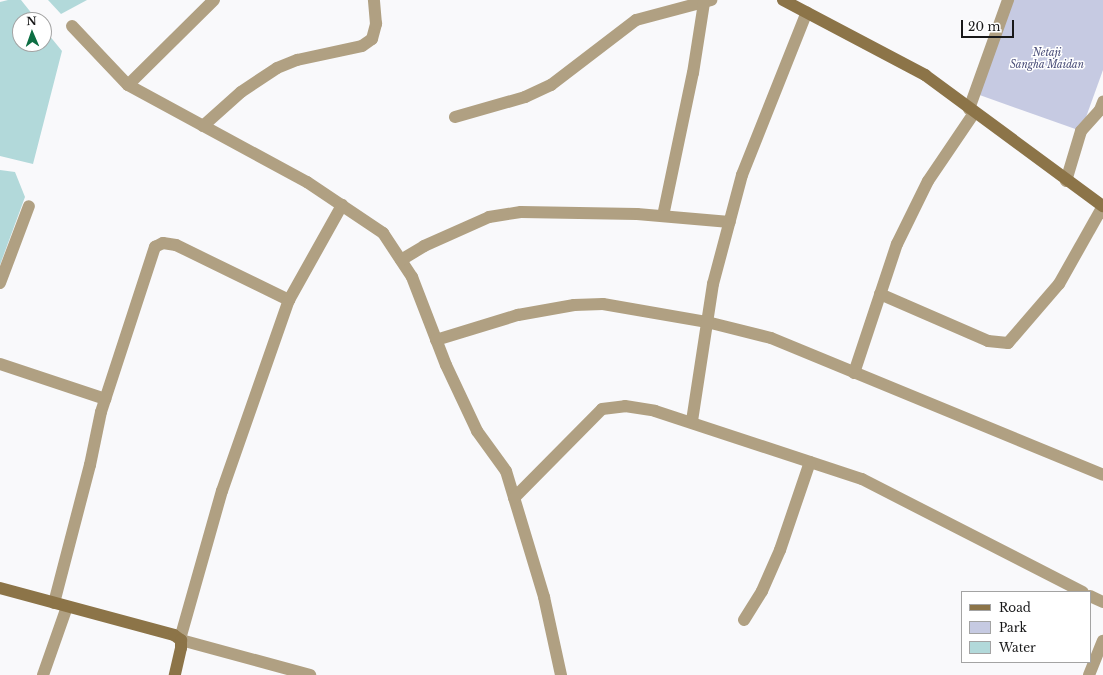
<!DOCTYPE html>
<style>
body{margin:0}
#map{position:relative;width:1103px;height:675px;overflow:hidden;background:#f9f9fb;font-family:"Libre Baskerville",serif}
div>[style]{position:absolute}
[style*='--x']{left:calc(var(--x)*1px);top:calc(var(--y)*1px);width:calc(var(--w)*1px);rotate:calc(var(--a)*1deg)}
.green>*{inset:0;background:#c6cae2}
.water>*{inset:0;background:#b2d9da}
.street>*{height:12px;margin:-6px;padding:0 6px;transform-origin:6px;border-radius:6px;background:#b0a082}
.secondary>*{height:12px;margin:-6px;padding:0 6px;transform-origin:6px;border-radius:6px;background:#8c7448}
span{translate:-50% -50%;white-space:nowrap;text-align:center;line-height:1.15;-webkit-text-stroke:3px #fff;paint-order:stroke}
.park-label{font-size:10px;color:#494d78;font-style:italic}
.legend{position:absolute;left:961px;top:591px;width:130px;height:72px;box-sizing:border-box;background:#fff;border:1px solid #a3a3a3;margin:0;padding:5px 7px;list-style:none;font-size:12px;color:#181819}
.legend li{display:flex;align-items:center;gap:8px;height:20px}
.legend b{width:20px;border:1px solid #a3a3a3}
.north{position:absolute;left:12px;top:12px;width:40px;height:40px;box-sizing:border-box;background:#fff;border:1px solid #a3a3a3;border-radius:50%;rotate:358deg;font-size:11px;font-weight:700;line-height:16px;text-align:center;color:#181819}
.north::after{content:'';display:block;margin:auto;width:14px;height:18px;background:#0d6e43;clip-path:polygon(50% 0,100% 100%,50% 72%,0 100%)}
.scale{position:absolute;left:961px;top:20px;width:53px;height:18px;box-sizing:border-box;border:2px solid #181819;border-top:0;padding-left:5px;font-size:12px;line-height:14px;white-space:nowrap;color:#181819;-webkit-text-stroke:3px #fff;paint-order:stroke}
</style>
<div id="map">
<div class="green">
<i style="clip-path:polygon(1008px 0,1103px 0,1103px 70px,1081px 131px,974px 93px)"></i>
</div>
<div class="water">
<i style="clip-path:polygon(8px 0,21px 0,37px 20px,20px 20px,20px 44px,44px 44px,44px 29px,62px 51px,33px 164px,0 156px,0 2px)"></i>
<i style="clip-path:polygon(48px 0,87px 0,61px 14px)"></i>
<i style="clip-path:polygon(0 170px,15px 172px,25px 197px,0 265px)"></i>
</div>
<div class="street">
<i style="--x:72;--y:26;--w:81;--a:46.5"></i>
<i style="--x:128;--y:85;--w:204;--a:28.5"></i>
<i style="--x:307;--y:182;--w:92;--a:33.9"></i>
<i style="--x:383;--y:233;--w:53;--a:56.6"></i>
<i style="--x:412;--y:277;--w:94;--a:68.9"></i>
<i style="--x:446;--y:365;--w:73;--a:64.8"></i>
<i style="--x:477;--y:431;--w:49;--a:54.1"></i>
<i style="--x:506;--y:471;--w:132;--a:73.2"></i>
<i style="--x:544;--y:597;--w:80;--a:77.7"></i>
<i style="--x:128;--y:85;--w:121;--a:-44.7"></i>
<i style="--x:969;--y:109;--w:116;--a:-70.3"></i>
<i style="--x:455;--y:117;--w:73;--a:-15.9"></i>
<i style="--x:525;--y:97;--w:29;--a:-25"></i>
<i style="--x:551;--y:85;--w:107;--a:-37.4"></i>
<i style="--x:636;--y:20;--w:78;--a:-14.9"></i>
<i style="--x:203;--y:126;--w:51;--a:-41.8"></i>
<i style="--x:241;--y:92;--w:43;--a:-33.7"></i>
<i style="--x:277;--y:68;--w:22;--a:-22"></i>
<i style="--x:297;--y:60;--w:66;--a:-12.2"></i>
<i style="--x:362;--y:46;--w:12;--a:-35"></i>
<i style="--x:372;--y:39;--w:16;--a:-75"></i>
<i style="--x:376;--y:24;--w:24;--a:-95"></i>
<i style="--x:1066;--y:181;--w:52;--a:-73.3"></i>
<i style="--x:1081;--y:131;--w:28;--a:-48"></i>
<i style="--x:1100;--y:110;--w:9;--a:-69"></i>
<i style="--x:663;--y:216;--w:146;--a:-78.2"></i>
<i style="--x:693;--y:73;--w:71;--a:-81.1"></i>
<i style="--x:401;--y:260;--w:27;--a:-31"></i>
<i style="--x:424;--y:246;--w:71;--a:-24"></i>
<i style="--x:489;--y:217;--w:32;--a:-9"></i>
<i style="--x:521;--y:212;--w:116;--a:1"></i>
<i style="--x:637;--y:214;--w:93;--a:4.9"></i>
<i style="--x:0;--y:283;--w:82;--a:-69.4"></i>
<i style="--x:880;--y:294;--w:118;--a:23.5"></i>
<i style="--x:988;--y:341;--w:20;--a:6"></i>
<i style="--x:1008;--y:343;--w:78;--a:-49.2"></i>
<i style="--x:1059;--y:284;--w:90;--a:-60.6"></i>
<i style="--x:436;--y:340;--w:86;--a:-17"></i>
<i style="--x:518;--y:315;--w:57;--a:-10.1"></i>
<i style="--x:574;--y:305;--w:29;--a:-2"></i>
<i style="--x:603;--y:304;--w:106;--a:9.8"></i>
<i style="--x:707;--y:322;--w:66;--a:14"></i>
<i style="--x:771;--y:338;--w:359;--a:22.4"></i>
<i style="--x:0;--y:364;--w:111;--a:18.4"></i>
<i style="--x:854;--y:373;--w:136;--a:-71.6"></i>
<i style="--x:897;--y:244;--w:70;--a:-63.8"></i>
<i style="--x:928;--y:181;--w:82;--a:-55.9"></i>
<i style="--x:692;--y:421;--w:139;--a:-81.3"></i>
<i style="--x:713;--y:284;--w:113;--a:-75.1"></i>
<i style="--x:742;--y:175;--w:175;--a:-68.3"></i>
<i style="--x:514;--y:498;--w:125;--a:-45.3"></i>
<i style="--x:602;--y:409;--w:23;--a:-7"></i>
<i style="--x:625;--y:406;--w:30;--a:9"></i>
<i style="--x:655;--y:411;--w:218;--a:18.2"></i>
<i style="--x:862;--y:479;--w:248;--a:27.1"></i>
<i style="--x:1090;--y:596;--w:14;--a:25"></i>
<i style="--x:54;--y:603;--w:143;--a:-75.4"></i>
<i style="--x:90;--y:465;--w:54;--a:-78.3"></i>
<i style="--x:101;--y:412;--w:174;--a:-71.9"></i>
<i style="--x:155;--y:247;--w:9;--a:-27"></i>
<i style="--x:163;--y:243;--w:13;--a:9"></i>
<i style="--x:176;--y:245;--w:126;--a:26"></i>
<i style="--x:744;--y:620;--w:34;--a:-58"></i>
<i style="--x:762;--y:591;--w:45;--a:-66.3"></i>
<i style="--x:780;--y:550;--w:93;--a:-71.2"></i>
<i style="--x:180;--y:639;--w:154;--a:-74.2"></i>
<i style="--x:222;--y:491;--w:202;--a:-70.7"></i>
<i style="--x:289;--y:300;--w:109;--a:-60.8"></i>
<i style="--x:181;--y:640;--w:134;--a:15.2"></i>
<i style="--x:43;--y:675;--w:72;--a:-70.6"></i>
<i style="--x:1089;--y:675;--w:37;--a:-68"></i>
</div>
<div class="secondary">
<i style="--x:783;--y:0;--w:161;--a:27.8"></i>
<i style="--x:925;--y:75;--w:221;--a:36.4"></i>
<i style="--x:0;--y:588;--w:180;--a:15.1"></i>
<i style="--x:174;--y:635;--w:9;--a:36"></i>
<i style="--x:181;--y:640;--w:8;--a:90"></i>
<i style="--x:181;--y:648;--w:28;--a:103"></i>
</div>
<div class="park-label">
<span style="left:1047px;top:58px">Netaji<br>Sangha Maidan</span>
</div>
<ul class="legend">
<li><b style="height:5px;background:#8c7448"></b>Road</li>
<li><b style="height:11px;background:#c6cae2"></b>Park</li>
<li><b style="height:11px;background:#b2d9da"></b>Water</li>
</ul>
<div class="north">N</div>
<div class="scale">20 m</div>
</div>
